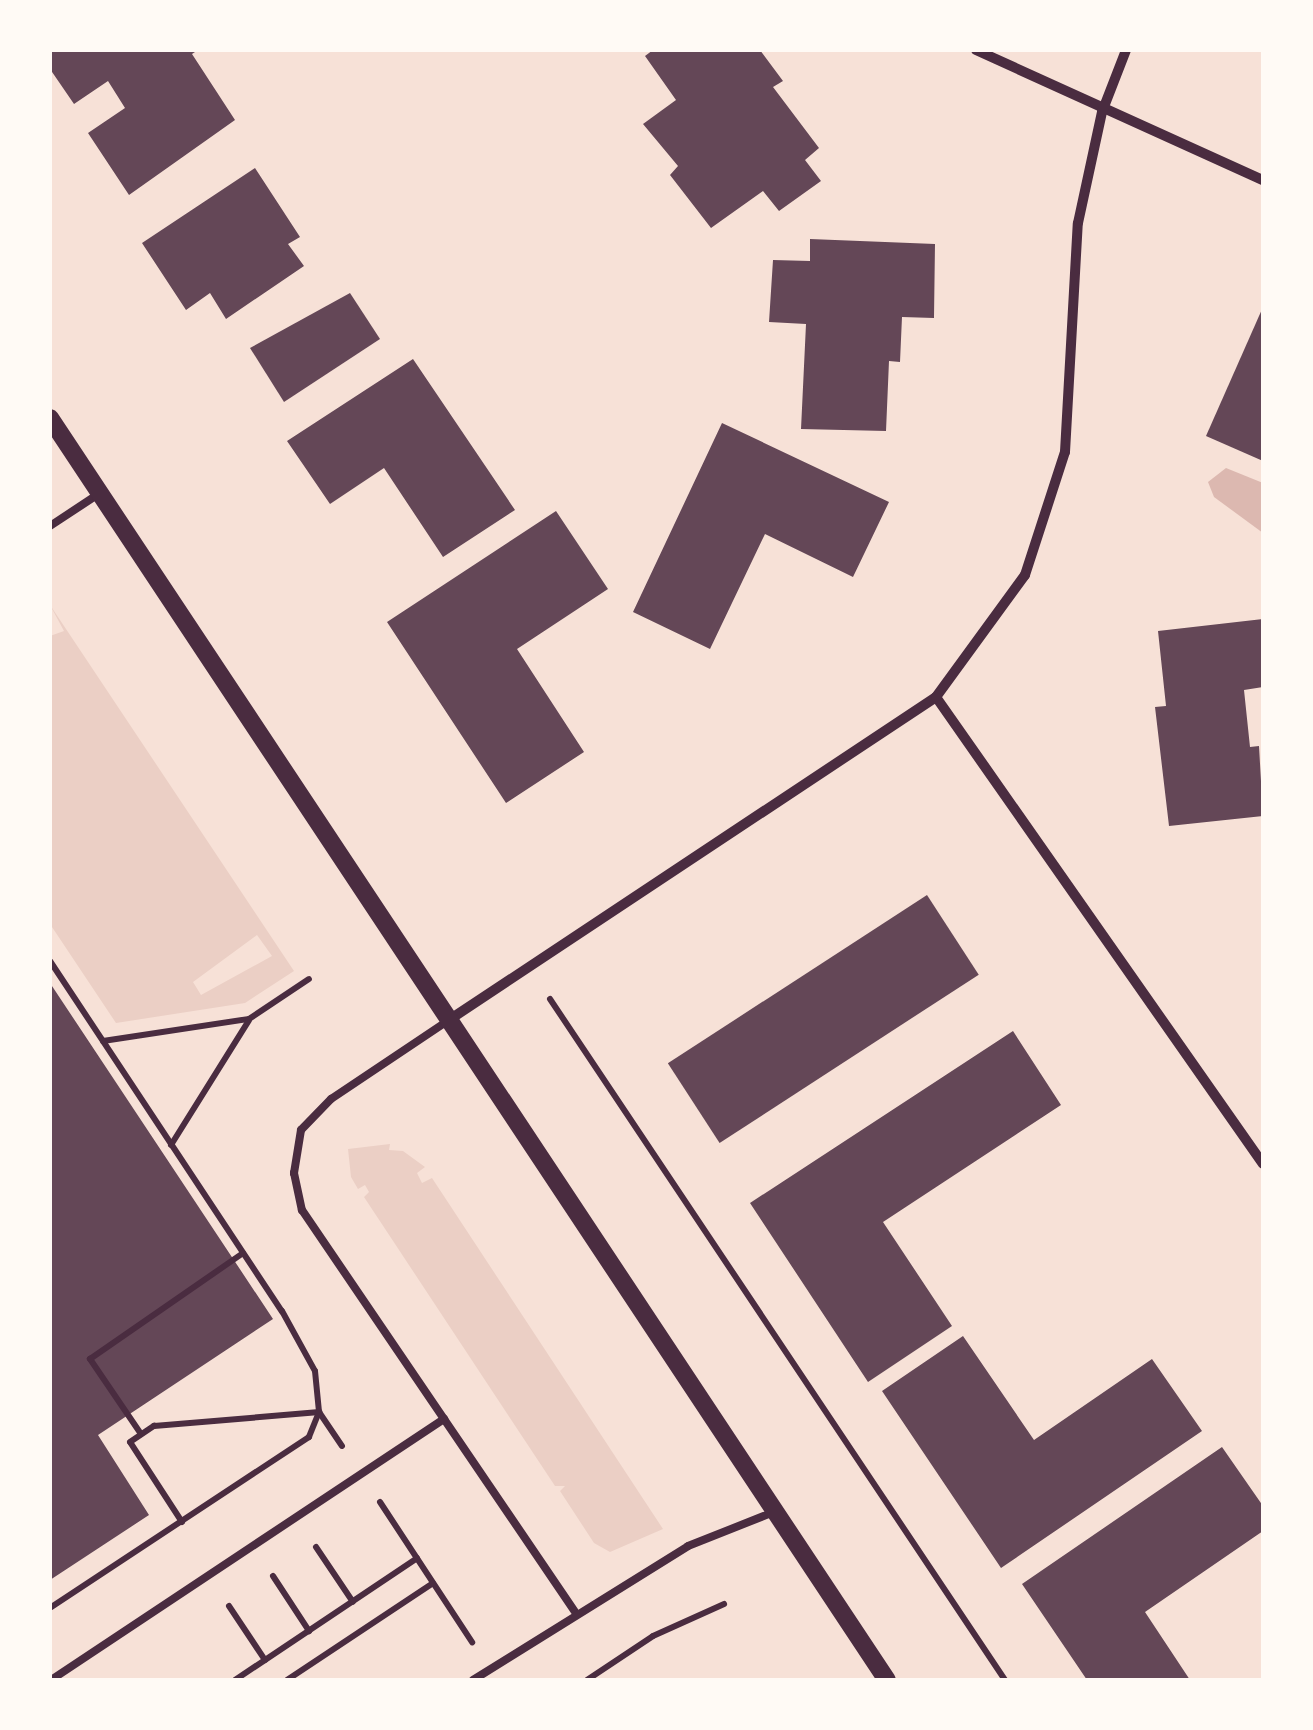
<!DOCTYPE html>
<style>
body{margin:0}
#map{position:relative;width:1313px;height:1730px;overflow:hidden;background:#f7e1d7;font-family:Literata,serif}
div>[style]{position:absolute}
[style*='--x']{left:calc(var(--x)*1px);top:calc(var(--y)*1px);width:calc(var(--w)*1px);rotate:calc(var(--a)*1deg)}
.green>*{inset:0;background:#ebcfc5}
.water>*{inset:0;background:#dcb8b0}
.building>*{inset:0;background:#644757;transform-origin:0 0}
.path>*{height:6px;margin:-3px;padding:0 3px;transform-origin:3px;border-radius:3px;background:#4a2c40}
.service>*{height:8px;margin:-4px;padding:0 4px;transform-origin:4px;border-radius:4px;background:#4a2c40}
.minor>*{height:10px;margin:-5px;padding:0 5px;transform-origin:5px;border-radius:5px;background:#4a2c40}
.tertiary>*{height:18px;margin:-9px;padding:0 9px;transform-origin:9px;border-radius:9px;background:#4a2c40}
span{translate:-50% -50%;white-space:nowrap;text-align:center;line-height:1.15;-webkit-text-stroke:10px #fffaf5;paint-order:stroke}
.frame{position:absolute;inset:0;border:52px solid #fffaf5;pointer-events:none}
</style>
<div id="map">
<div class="green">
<i style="clip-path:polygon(evenodd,50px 605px,294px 971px,245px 1003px,116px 1023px,50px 924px,50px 636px,64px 631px,50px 605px,257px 935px,272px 956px,201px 995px,193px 982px,257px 935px)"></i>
<i style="clip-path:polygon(390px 1144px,389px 1150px,403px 1151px,425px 1167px,417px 1173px,422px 1183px,432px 1178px,663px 1529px,610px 1552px,594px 1543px,560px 1491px,565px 1486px,555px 1486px,364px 1197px,369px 1192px,365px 1185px,358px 1189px,351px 1177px,348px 1149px)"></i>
</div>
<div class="water">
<i style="clip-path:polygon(1226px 468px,1263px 483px,1263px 533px,1214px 497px,1208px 482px)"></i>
</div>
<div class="building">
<i style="clip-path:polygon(50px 50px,198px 50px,192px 54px,235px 120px,129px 195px,88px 133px,125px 108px,108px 81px,74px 104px,50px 69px)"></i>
<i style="clip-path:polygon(653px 50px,760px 50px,783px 81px,773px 87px,819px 148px,805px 160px,821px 181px,779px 211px,763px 191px,711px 228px,670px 175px,678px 166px,643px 124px,676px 100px,645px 56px)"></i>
<i style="clip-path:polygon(255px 168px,300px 237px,288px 244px,304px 266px,226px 319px,210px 293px,186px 310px,142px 243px)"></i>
<i style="clip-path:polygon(810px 239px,935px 244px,934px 318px,902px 317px,900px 362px,889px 361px,886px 431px,801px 429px,806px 324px,769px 322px,773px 260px,810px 261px)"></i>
<i style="clip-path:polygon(350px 293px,380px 339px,284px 402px,250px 348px)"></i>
<i style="clip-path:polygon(1263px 307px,1263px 461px,1206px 436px)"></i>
<i style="clip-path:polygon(413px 359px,515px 510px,443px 557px,384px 468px,330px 504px,287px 441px)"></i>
<i style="clip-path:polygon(722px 423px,889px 502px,853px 577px,765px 534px,710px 649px,633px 612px)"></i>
<i style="clip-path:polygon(556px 511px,608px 589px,517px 649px,584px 752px,506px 803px,387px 622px)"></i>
<i style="clip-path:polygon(1263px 619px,1263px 687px,1244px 690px,1250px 747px,1259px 746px,1263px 816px,1169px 826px,1155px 707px,1166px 706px,1158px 631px)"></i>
<i style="left:927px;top:895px;width:95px;height:309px;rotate:57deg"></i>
<i style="clip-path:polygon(50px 983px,273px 1319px,98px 1435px,149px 1515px,50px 1580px)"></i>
<i style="clip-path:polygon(1013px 1031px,1061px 1105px,883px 1222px,952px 1326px,868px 1382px,750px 1203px)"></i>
<i style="clip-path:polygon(963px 1336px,1034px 1440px,1152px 1359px,1202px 1431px,1001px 1568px,882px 1391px)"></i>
<i style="clip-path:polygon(1222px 1447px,1263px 1506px,1263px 1531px,1145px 1612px,1190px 1680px,1087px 1680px,1022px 1584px)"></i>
</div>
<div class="path">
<i style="--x:50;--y:961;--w:420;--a:56.5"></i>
<i style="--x:282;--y:1311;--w:68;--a:61.2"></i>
<i style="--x:315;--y:1371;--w:41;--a:84.4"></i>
<i style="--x:319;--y:1412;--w:27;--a:112"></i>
<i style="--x:309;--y:1437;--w:310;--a:146.6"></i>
<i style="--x:550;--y:999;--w:819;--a:56.25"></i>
<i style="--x:103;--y:1041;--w:148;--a:-8.6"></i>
<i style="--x:249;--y:1019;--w:72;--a:-33.7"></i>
<i style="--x:171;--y:1145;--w:147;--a:-58"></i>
<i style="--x:141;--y:1434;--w:91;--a:-124.2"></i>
<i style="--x:90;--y:1359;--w:186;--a:-34.7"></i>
<i style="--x:380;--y:1502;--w:168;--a:56.7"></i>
<i style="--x:182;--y:1522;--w:95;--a:-123"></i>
<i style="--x:130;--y:1442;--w:29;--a:-34"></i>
<i style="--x:154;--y:1426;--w:166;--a:-4.8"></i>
<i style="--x:319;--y:1412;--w:41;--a:55.9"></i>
<i style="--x:316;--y:1547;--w:66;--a:56.1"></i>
<i style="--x:273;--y:1576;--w:66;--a:56.8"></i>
<i style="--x:229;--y:1606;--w:65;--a:56.3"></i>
<i style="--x:235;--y:1680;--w:219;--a:-33.8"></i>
<i style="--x:287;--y:1680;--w:175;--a:-33.6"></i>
<i style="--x:587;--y:1680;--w:79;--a:-33.7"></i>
<i style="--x:653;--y:1636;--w:78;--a:-24.3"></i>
</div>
<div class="service">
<i style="--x:50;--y:526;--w:56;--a:-33.4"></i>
<i style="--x:449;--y:1020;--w:142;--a:146.2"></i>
<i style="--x:331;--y:1099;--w:43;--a:134.1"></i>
<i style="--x:301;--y:1130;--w:44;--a:99.2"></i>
<i style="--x:294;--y:1173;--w:38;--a:78"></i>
<i style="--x:302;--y:1210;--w:485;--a:55.8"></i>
<i style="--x:51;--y:1680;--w:472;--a:-33.6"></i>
<i style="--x:473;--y:1680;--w:253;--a:-31.9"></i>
<i style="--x:688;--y:1546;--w:92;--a:-21.6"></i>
</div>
<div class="minor">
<i style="--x:976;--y:50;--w:315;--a:24.4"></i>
<i style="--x:936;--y:697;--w:570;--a:55"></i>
<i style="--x:449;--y:1020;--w:584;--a:-33.55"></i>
<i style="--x:936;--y:697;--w:151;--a:-53.9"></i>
<i style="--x:1025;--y:575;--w:129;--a:-72"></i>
<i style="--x:1065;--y:452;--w:229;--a:-86.8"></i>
<i style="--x:1078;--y:223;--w:114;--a:-77.8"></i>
<i style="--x:1102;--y:112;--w:66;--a:-68.8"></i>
</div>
<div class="tertiary">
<i style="--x:50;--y:418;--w:1514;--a:56.45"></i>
</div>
<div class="frame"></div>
</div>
